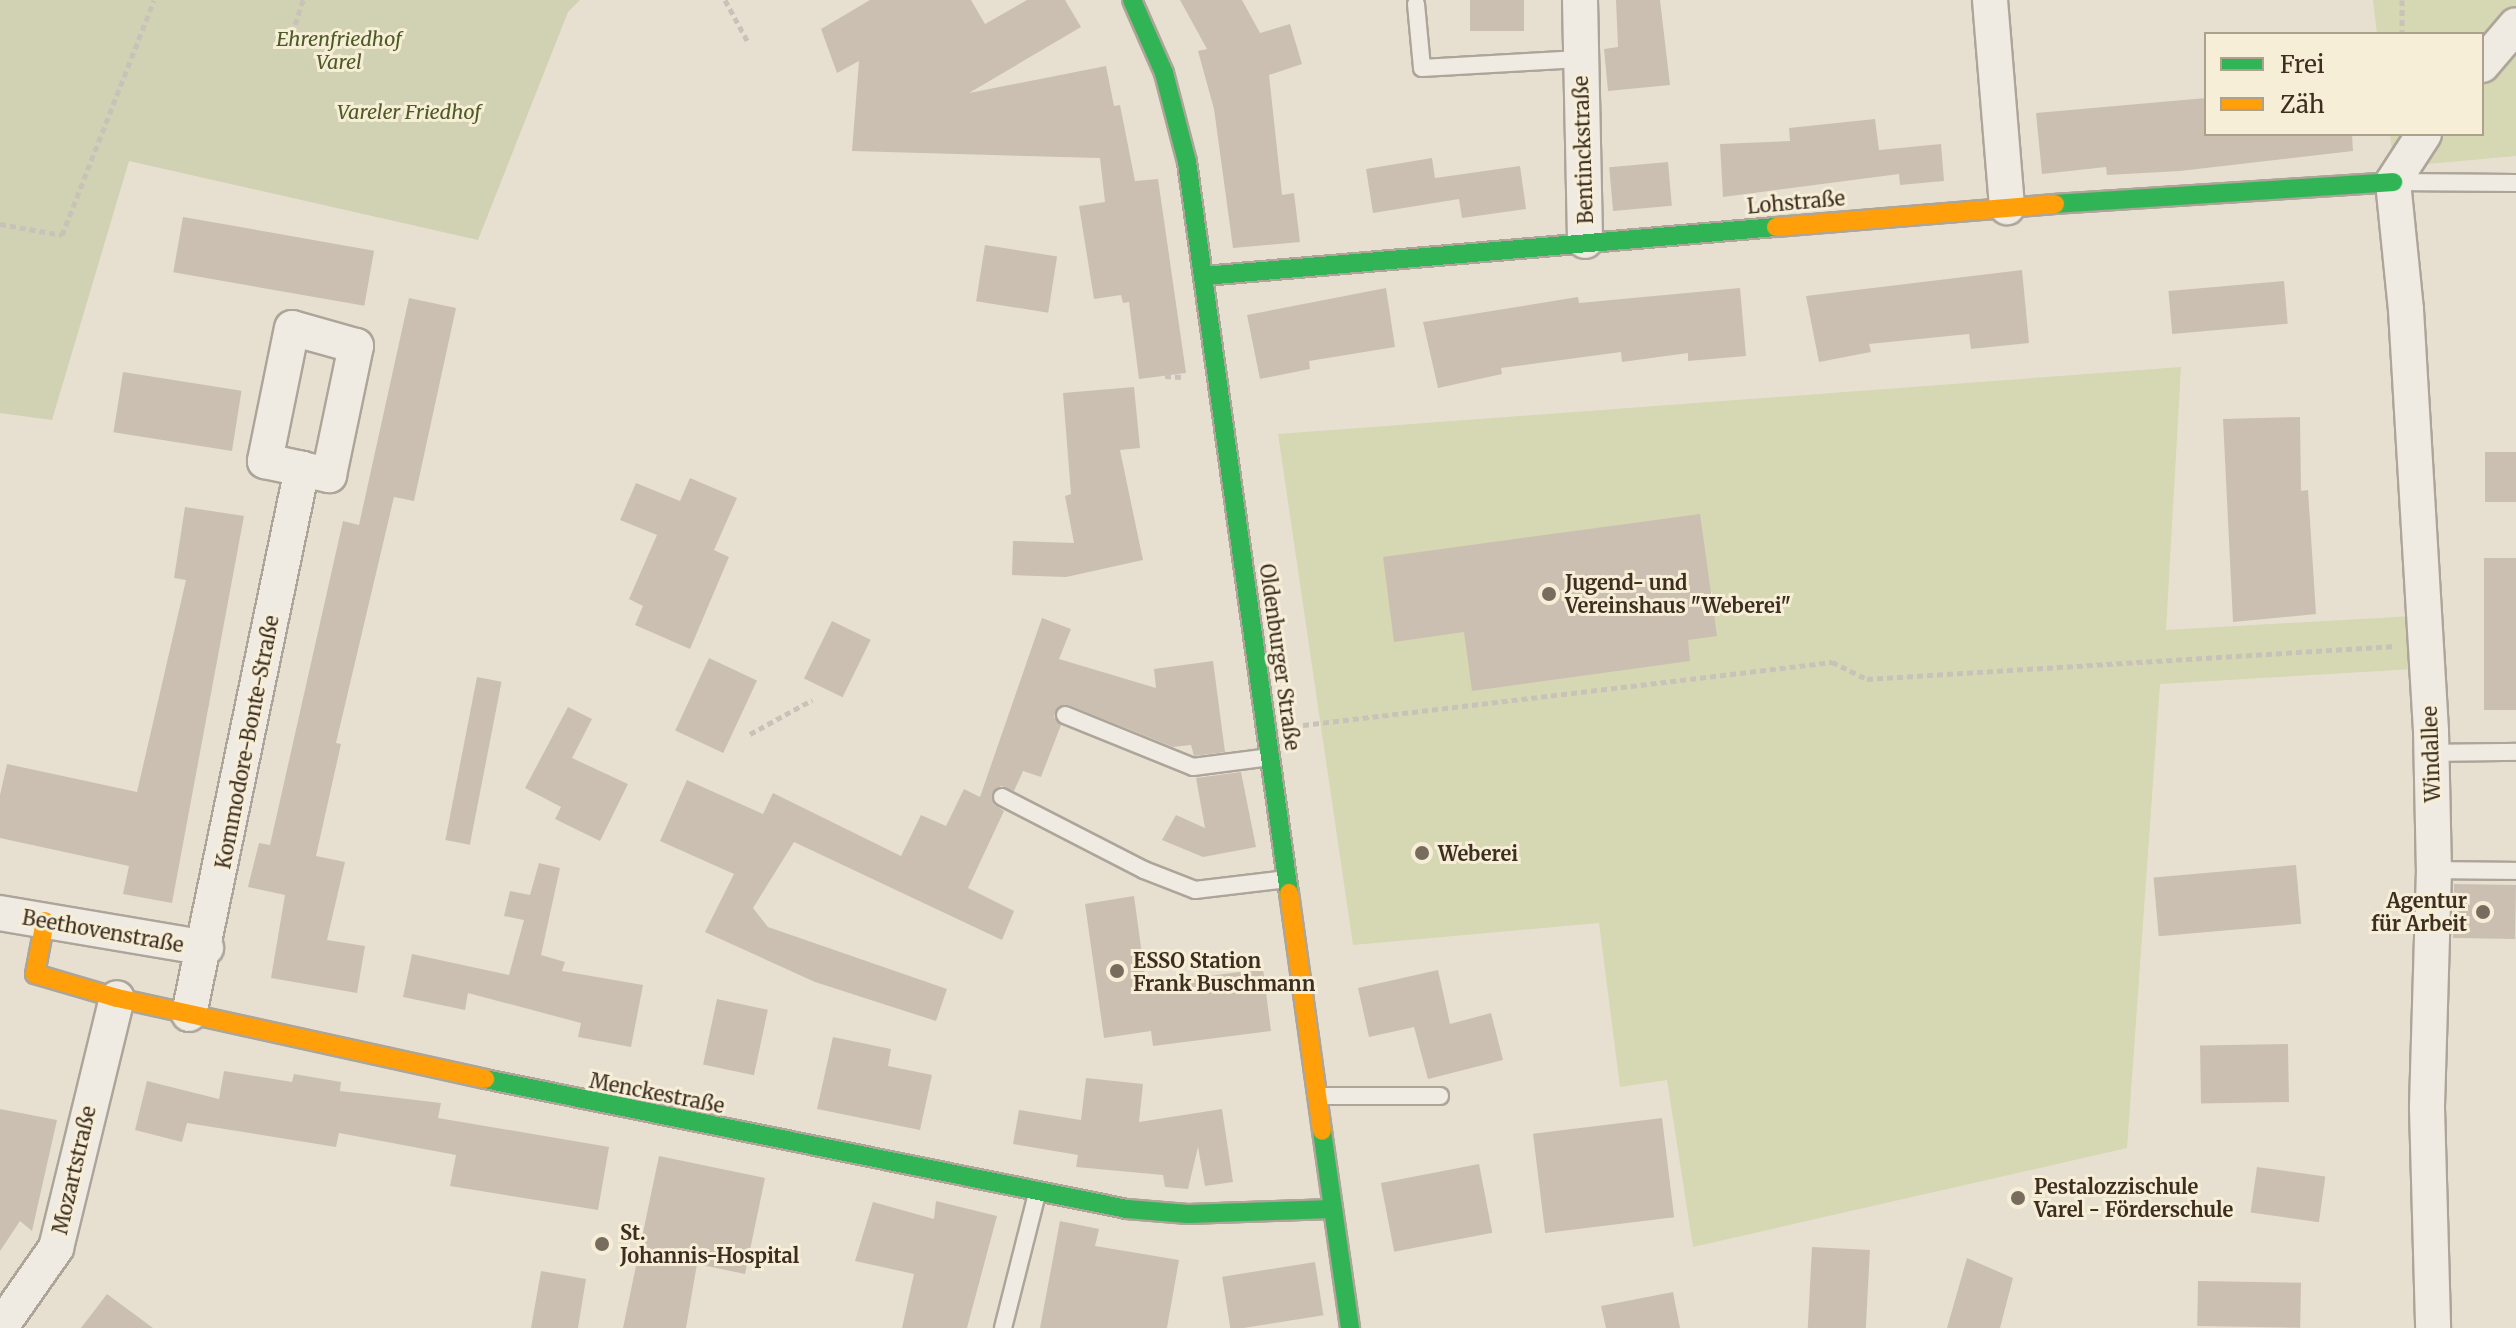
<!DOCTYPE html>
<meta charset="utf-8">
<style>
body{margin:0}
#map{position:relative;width:2516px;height:1328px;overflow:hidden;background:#e7e0d1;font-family:Merriweather,serif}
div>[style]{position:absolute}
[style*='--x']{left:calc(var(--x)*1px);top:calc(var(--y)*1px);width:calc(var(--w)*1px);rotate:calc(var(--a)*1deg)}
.green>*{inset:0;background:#d6d7b3}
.cemetery>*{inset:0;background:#d1d1b3}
.building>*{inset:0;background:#cbbfb2;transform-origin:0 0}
.path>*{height:5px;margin-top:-2.5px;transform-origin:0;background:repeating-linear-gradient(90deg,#c8c2b9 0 6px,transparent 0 10px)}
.roads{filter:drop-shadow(2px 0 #ada599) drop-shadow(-2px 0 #ada599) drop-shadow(0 2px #ada599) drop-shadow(0 -2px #ada599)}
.lane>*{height:16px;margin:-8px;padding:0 8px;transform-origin:8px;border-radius:8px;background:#efebe3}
.street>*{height:34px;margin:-17px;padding:0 17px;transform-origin:17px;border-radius:17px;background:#efebe3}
.fast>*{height:18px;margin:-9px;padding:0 9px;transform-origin:9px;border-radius:9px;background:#30b455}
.slow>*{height:18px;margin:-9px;padding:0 9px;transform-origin:9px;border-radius:9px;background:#ff9f0a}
.dots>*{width:22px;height:22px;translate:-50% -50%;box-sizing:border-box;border:4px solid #f7eed8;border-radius:50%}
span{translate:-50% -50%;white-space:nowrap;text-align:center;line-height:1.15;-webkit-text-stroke:6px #f7eed8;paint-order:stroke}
.park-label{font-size:20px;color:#4d5a26;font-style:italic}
.street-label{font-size:20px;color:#3d2e20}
.poi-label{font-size:20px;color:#3d2e20;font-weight:700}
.left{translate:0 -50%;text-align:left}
.right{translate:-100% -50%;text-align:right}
.legend{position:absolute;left:2204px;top:32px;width:280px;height:104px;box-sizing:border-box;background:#f7eed8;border:2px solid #ada18e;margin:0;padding:10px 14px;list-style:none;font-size:24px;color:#3d2e20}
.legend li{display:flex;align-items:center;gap:16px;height:40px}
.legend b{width:40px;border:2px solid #ada18e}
</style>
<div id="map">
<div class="green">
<i style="clip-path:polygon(2373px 0,2516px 0,2516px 156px,2394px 167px,2390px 134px,2482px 134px,2482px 34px,2377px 34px)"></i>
<i style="clip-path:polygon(2181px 367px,2166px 630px,2413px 616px,2414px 669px,2160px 684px,2127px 1148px,1693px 1247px,1667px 1080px,1620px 1087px,1599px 923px,1353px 945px,1278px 434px)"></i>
</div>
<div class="cemetery">
<i style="clip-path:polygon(0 0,580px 0,568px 12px,478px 240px,129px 161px,52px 420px,0 413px)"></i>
</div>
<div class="building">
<i style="clip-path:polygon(870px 0,971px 0,985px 24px,1027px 0,1065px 0,1081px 27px,969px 93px,1106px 66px,1114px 106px,1120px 105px,1135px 181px,1158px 179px,1186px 373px,1139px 379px,1129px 302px,1123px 303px,1121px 295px,1094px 299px,1079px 206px,1105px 202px,1100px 158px,852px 151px,859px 61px,837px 73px,821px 29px)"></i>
<i style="clip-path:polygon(1180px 0,1242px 0,1260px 33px,1290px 24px,1302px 64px,1269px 75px,1282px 195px,1294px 193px,1300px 242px,1233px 248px,1214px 109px,1198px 51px,1207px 49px)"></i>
<i style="left:1470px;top:0;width:54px;height:31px"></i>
<i style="clip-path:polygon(1616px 0,1660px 0,1670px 85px,1608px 91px,1604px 49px,1618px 47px)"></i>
<i style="clip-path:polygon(2206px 98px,2206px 134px,2352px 134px,2353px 151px,2180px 171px,2107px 175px,2106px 167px,2042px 174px,2036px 113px)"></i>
<i style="clip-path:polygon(1875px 119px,1879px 150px,1941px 144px,1944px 181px,1900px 185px,1899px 174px,1723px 197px,1720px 144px,1790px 141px,1789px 128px)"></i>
<i style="clip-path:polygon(1432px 158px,1435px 178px,1520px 166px,1526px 209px,1462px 218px,1459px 199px,1373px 213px,1366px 169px)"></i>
<i style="left:1668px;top:162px;width:44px;height:59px;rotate:85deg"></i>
<i style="left:183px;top:217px;width:194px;height:56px;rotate:10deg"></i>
<i style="left:985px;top:245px;width:73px;height:57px;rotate:9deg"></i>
<i style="clip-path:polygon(2022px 270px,2029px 343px,1971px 349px,1969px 334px,1869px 344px,1871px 352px,1819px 362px,1806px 296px)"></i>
<i style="left:2284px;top:281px;width:43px;height:116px;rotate:85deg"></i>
<i style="clip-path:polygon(1386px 288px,1395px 347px,1309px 361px,1310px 369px,1260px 379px,1247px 315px)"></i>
<i style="clip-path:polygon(1740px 288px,1746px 356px,1688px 361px,1688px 353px,1622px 362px,1621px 352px,1501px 368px,1502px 374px,1438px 388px,1423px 322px,1578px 297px,1579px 303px)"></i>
<i style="clip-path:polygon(409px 298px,456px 308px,414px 501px,394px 497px,336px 743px,341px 744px,316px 856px,345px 862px,327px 940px,365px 946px,357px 993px,271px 978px,285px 895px,248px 887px,259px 843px,270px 845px,343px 521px,359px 525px)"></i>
<i style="left:123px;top:372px;width:120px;height:61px;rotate:9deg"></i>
<i style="clip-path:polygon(1134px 387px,1140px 448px,1120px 450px,1143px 560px,1066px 577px,1012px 575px,1013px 541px,1074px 543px,1065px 496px,1071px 494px,1063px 393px)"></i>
<i style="clip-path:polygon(2300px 417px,2301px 491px,2308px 490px,2316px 614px,2233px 622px,2223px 419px)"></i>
<i style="left:2485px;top:452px;width:31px;height:50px"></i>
<i style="clip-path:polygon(690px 478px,737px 498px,714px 550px,729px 557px,690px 649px,635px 625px,643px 606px,629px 599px,657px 535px,620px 520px,636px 483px,680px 501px)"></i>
<i style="clip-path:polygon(185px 507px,244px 516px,172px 903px,123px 894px,129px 866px,0 838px,0 795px,7px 764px,137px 792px,186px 580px,174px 578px)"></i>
<i style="clip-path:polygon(1700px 514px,1717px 636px,1688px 640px,1690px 661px,1472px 691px,1464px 632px,1394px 642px,1383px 557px)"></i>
<i style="left:2516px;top:558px;width:152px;height:32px;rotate:90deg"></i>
<i style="clip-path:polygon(1042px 618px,1071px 629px,1059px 659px,1156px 688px,1154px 669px,1213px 661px,1225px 752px,1194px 756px,1191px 745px,1173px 747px,1069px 705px,1058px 707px,1054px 717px,1061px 725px,1041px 777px,1023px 771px,1014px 791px,1001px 786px,992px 793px,993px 804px,1004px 811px,968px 888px,1014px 911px,1002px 940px,794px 842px,753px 908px,768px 927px,947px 989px,936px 1021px,815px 982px,705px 932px,734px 874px,660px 841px,687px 780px,763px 814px,773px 793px,901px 856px,921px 815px,946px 826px,964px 789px,980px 797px)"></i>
<i style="left:832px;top:621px;width:43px;height:64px;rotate:26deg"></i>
<i style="left:709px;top:658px;width:53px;height:80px;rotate:25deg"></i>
<i style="left:477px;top:677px;width:25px;height:166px;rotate:11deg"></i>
<i style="clip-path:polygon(568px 707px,592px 719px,572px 758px,628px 784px,600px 841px,555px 819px,561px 807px,525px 788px)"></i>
<i style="clip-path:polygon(1241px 772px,1256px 847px,1203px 857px,1162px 840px,1176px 815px,1205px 828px,1196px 778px)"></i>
<i style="clip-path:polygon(539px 863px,560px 868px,541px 955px,565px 962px,562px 971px,643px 985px,631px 1047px,578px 1037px,581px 1023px,468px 993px,465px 1010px,403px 997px,412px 954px,509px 975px,524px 920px,504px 916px,510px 891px,530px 895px)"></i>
<i style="left:2296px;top:865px;width:59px;height:143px;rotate:85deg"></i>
<i style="left:2454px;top:884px;width:62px;height:54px;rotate:1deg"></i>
<i style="clip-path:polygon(1134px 896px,1146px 984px,1263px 969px,1271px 1031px,1153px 1046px,1151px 1031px,1104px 1038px,1085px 904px)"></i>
<i style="clip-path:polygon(1438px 970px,1450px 1024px,1491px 1013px,1503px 1060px,1428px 1079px,1414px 1027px,1369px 1037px,1358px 988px)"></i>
<i style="left:717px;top:999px;width:52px;height:67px;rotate:12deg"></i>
<i style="clip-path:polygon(833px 1037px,891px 1049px,888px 1066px,932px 1075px,920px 1130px,817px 1109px)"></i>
<i style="left:2288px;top:1044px;width:58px;height:88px;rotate:89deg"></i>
<i style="clip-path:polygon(224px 1071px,292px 1082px,294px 1074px,341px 1082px,340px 1091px,441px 1103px,438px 1118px,609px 1147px,598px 1210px,450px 1186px,456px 1155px,339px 1133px,336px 1147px,187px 1123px,182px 1142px,135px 1130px,147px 1081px,219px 1099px)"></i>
<i style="clip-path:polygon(1086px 1078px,1143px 1084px,1139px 1122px,1222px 1109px,1233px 1182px,1205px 1186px,1198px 1147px,1188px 1189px,1165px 1187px,1163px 1175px,1076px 1167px,1078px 1155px,1013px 1144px,1019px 1110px,1081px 1120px)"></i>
<i style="clip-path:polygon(0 1109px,57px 1120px,32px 1231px,20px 1221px,0 1251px)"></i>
<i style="left:1662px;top:1118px;width:100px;height:130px;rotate:83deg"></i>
<i style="clip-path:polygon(659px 1156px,765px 1178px,745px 1274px,697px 1264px,686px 1328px,623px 1328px)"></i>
<i style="left:1479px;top:1164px;width:70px;height:100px;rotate:79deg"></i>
<i style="left:2257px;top:1167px;width:69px;height:46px;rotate:8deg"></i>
<i style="clip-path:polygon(936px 1201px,997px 1216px,967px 1328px,902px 1328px,914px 1274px,855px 1261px,873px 1202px,934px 1219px)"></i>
<i style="clip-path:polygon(1060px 1221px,1099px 1229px,1095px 1246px,1179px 1260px,1167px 1328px,1040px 1328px)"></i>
<i style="left:1812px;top:1247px;width:58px;height:81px;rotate:3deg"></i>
<i style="clip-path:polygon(1967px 1258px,2013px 1278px,2000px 1328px,1947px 1328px)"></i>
<i style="left:1315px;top:1262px;width:54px;height:94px;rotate:81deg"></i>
<i style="clip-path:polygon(541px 1271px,586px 1279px,578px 1328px,531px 1328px)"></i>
<i style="left:2198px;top:1281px;width:103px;height:45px;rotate:1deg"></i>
<i style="clip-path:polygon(1673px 1292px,1680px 1328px,1606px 1328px,1601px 1306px)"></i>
<i style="clip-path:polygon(107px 1294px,153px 1328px,81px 1328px)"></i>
</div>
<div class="path">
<i style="--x:725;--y:0;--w:48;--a:61.3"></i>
<i style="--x:2402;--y:0;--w:34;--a:90"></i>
<i style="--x:292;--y:34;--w:36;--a:-72"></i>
<i style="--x:0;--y:224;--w:63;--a:10.1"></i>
<i style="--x:62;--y:235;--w:252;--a:-68.6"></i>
<i style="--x:1165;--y:376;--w:16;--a:4"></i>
<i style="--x:1303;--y:725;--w:533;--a:-6.79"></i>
<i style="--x:1832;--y:662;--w:39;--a:26"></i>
<i style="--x:1867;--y:679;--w:530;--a:-3.57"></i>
<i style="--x:750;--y:734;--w:71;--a:-28.7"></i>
</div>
<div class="roads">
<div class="lane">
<i style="--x:1416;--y:4;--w:64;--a:84.6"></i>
<i style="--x:1422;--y:68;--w:158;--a:-3.3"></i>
<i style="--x:2394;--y:182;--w:122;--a:0.5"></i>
<i style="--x:1065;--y:715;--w:138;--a:22.1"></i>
<i style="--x:1193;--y:767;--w:78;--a:-7.4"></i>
<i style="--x:2431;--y:753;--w:85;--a:-0.7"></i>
<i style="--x:1002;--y:797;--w:160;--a:27.2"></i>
<i style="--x:1144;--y:870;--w:55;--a:21.4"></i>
<i style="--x:1195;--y:890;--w:93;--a:-6.8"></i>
<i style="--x:2434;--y:870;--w:82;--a:0.7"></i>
<i style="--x:1318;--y:1096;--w:122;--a:0"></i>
<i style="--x:1003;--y:1328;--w:138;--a:-75.8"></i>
</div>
<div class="street">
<i style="--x:1580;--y:0;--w:241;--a:88.8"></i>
<i style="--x:1990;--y:0;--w:208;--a:85.3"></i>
<i style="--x:2482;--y:65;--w:52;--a:-49.6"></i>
<i style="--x:2424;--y:134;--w:57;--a:122.9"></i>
<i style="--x:2393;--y:182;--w:129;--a:84.2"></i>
<i style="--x:2406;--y:310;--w:422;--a:86.6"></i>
<i style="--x:2431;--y:731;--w:139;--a:88.8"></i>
<i style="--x:2434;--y:870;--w:238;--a:91.7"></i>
<i style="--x:2427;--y:1108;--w:220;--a:88.4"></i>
<i style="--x:0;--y:913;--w:209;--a:9.6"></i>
<i style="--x:189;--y:1014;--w:557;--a:-78.29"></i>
<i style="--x:302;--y:469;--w:28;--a:13"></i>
<i style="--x:329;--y:475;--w:132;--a:-78.2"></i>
<i style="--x:356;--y:346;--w:66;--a:-164.3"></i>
<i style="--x:292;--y:328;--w:136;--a:101.5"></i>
<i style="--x:265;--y:461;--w:38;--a:12"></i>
<i style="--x:0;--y:1328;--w:98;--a:-55"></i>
<i style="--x:56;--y:1248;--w:257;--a:-76.3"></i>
</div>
<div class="fast">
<i style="--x:1132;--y:0;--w:80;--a:66.3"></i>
<i style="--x:1164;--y:73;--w:92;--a:75.5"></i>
<i style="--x:1187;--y:162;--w:738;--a:82.06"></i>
<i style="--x:2055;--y:204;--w:339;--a:-3.7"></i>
<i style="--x:1204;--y:276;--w:574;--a:-4.9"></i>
<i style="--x:485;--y:1079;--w:655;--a:11.45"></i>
<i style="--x:1127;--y:1209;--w:61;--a:4.7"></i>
<i style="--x:1188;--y:1214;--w:144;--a:-2"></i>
<i style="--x:1322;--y:1131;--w:199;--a:81.9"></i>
</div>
<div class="slow">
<i style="--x:1776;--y:227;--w:280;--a:-4.7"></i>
<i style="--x:1289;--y:893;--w:240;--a:82.1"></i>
<i style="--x:45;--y:921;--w:54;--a:100.7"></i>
<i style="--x:35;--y:974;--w:85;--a:16.3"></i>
<i style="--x:117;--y:998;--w:377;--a:12.4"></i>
</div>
</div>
<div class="dots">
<i style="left:1549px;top:594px;background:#786c5e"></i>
<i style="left:1422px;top:853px;background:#786c5e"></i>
<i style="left:2483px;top:912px;background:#786c5e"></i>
<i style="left:1117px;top:971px;background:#786c5e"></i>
<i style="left:2018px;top:1198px;background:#786c5e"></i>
<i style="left:602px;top:1244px;background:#786c5e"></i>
</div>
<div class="park-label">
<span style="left:339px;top:50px">Ehrenfriedhof<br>Varel</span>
<span style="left:409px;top:111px">Vareler Friedhof</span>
</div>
<div class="street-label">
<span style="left:1583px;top:150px;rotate:-92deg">Bentinckstraße</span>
<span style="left:1796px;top:202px;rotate:-5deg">Lohstraße</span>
<span style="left:1280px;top:657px;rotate:82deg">Oldenburger Straße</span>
<span style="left:247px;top:742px;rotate:-79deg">Kommodore-Bonte-Straße</span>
<span style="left:2431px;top:754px;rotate:-92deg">Windallee</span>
<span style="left:103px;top:931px;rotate:10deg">Beethovenstraße</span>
<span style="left:657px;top:1093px;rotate:11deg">Menckestraße</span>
<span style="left:74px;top:1170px;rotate:-77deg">Mozartstraße</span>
</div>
<div class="poi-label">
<span class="left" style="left:1565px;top:594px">Jugend- und<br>Vereinshaus "Weberei"</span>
<span class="left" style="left:1438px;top:853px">Weberei</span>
<span class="right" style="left:2467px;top:912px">Agentur<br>für Arbeit</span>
<span class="left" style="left:1133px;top:972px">ESSO Station<br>Frank Buschmann</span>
<span class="left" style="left:2034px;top:1198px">Pestalozzischule<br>Varel - Förderschule</span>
<span class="left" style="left:620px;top:1244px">St.<br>Johannis-Hospital</span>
</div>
<ul class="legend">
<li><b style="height:10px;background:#30b455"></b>Frei</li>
<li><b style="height:10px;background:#ff9f0a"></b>Zäh</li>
</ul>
</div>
